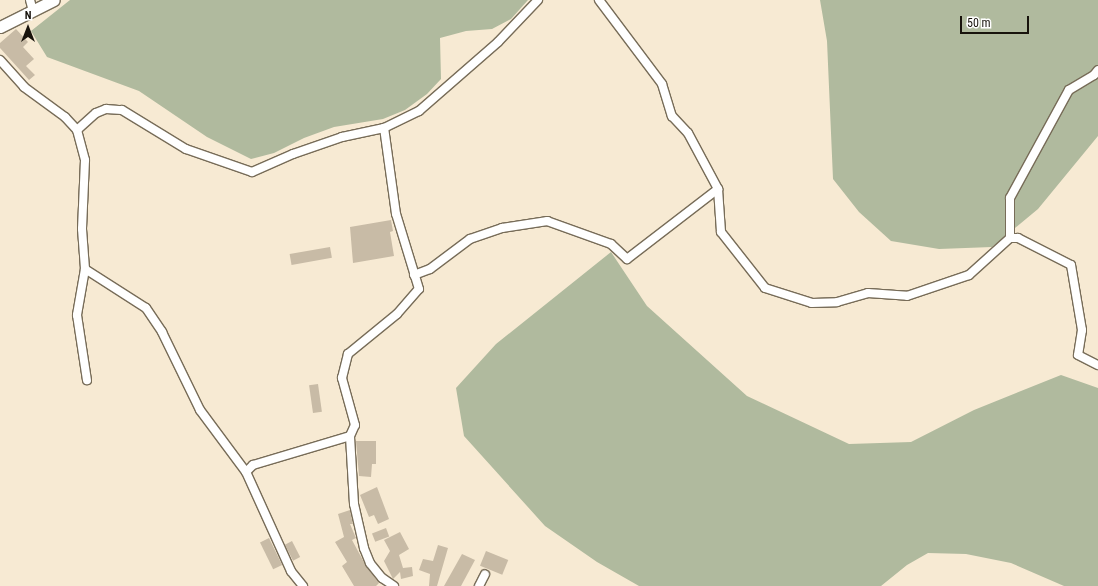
<!DOCTYPE html>
<style>
body{margin:0}
#map{position:relative;width:1098px;height:586px;overflow:hidden;background:#f7ead3;font-family:"Roboto Condensed",sans-serif}
div>[style]{position:absolute}
[style*='--x']{left:calc(var(--x)*1px);top:calc(var(--y)*1px);width:calc(var(--w)*1px);rotate:calc(var(--a)*1deg)}
.forest>*{inset:0;background:#b0ba9e}
.building>*{inset:0;background:#c8bba6;transform-origin:0 0}
.roads{filter:drop-shadow(1px 0 #776c58) drop-shadow(-1px 0 #776c58) drop-shadow(0 1px #776c58) drop-shadow(0 -1px #776c58)}
.minor>*{height:8px;margin:-4px;padding:0 4px;transform-origin:4px;border-radius:4px;background:#fff}
.tertiary>*{height:11px;margin:-5.5px;padding:0 5.5px;transform-origin:5.5px;border-radius:5.5px;background:#fff}
span{translate:-50% -50%;white-space:nowrap;text-align:center;line-height:1.15;-webkit-text-stroke:3px #fff;paint-order:stroke}
.north{position:absolute;left:8px;top:8px;width:40px;height:40px;-webkit-text-stroke:3px #fff;paint-order:stroke;rotate:0deg;font-size:11px;font-weight:700;line-height:16px;text-align:center;color:#18130c}
.north::after{content:'';display:block;margin:auto;width:14px;height:18px;background:#18130c;clip-path:polygon(50% 0,100% 100%,50% 72%,0 100%)}
.scale{position:absolute;left:960px;top:16px;width:69px;height:18px;box-sizing:border-box;border:2px solid #18130c;border-top:0;padding-left:5px;font-size:12px;line-height:14px;white-space:nowrap;color:#18130c;-webkit-text-stroke:3px #fff;paint-order:stroke}
</style>
<div id="map">
<div class="forest">
<i style="clip-path:polygon(70px 0,528px 0,511px 19px,492px 29px,466px 31px,440px 38px,441px 79px,427px 94px,405px 110px,383px 119px,334px 127px,304px 138px,274px 153px,251px 159px,207px 137px,139px 91px,47px 57px,31px 31px)"></i>
<i style="clip-path:polygon(820px 0,1098px 0,1098px 136px,1038px 209px,992px 247px,939px 249px,891px 241px,859px 212px,833px 179px,827px 41px)"></i>
<i style="clip-path:polygon(611px 252px,647px 306px,747px 396px,849px 444px,911px 442px,974px 410px,1061px 375px,1098px 388px,1098px 586px,1064px 586px,1011px 563px,966px 554px,928px 553px,907px 565px,881px 586px,639px 586px,597px 562px,545px 526px,464px 436px,456px 388px,496px 344px)"></i>
</div>
<div class="building">
<i style="clip-path:polygon(16px 29px,28px 42px,23px 47px,34px 59px,26px 66px,35px 75px,29px 80px,0 48px,0 43px)"></i>
<i style="clip-path:polygon(391px 220px,393px 231px,390px 232px,394px 256px,353px 263px,350px 227px)"></i>
<i style="left:330px;top:247px;width:11px;height:41px;rotate:80deg"></i>
<i style="left:318px;top:384px;width:28px;height:9px;rotate:82deg"></i>
<i style="clip-path:polygon(356px 441px,376px 441px,376px 464px,372px 464px,371px 477px,359px 476px)"></i>
<i style="clip-path:polygon(377px 487px,389px 519px,378px 524px,374px 515px,369px 517px,360px 495px)"></i>
<i style="clip-path:polygon(350px 510px,353px 524px,350px 524px,356px 538px,352px 540px,366px 566px,379px 583px,376px 586px,354px 586px,342px 566px,347px 562px,335px 542px,344px 537px,338px 514px)"></i>
<i style="left:386px;top:528px;width:9px;height:15px;rotate:69deg"></i>
<i style="clip-path:polygon(400px 532px,409px 549px,399px 555px,403px 568px,412px 567px,413px 576px,401px 579px,400px 572px,393px 579px,384px 561px,390px 551px,384px 540px)"></i>
<i style="left:269px;top:538px;width:30px;height:10px;rotate:64deg"></i>
<i style="left:292px;top:541px;width:18px;height:8px;rotate:63deg"></i>
<i style="clip-path:polygon(438px 545px,448px 548px,437px 586px,429px 586px,430px 574px,419px 570px,423px 559px,433px 561px)"></i>
<i style="left:486px;top:551px;width:24px;height:16px;rotate:22deg"></i>
<i style="clip-path:polygon(462px 554px,475px 560px,461px 586px,444px 586px)"></i>
</div>
<div class="roads">
<div class="minor">
<i style="--x:30;--y:0;--w:11;--a:75"></i>
<i style="--x:599;--y:0;--w:105;--a:53.1"></i>
<i style="--x:662;--y:84;--w:34;--a:73"></i>
<i style="--x:672;--y:116;--w:23;--a:47"></i>
<i style="--x:688;--y:133;--w:64;--a:61.8"></i>
<i style="--x:718;--y:189;--w:43;--a:86"></i>
<i style="--x:721;--y:232;--w:71;--a:51.8"></i>
<i style="--x:765;--y:288;--w:49;--a:17.7"></i>
<i style="--x:812;--y:303;--w:25;--a:-2"></i>
<i style="--x:837;--y:302;--w:32;--a:-16"></i>
<i style="--x:868;--y:293;--w:39;--a:4"></i>
<i style="--x:907;--y:296;--w:65;--a:-18.7"></i>
<i style="--x:969;--y:275;--w:55;--a:-42.1"></i>
<i style="--x:1010;--y:238;--w:40;--a:-90"></i>
<i style="--x:1010;--y:198;--w:123;--a:-61.4"></i>
<i style="--x:1069;--y:90;--w:29;--a:-31"></i>
<i style="--x:1094;--y:75;--w:6;--a:-51"></i>
<i style="--x:0;--y:60;--w:36;--a:48"></i>
<i style="--x:24;--y:87;--w:51;--a:36.2"></i>
<i style="--x:65;--y:117;--w:18;--a:47"></i>
<i style="--x:77;--y:130;--w:31;--a:75"></i>
<i style="--x:85;--y:160;--w:69;--a:92.5"></i>
<i style="--x:82;--y:229;--w:40;--a:85.7"></i>
<i style="--x:85;--y:269;--w:47;--a:99.9"></i>
<i style="--x:77;--y:315;--w:66;--a:81.3"></i>
<i style="--x:77;--y:130;--w:25;--a:-42"></i>
<i style="--x:96;--y:113;--w:11;--a:-22"></i>
<i style="--x:106;--y:109;--w:16;--a:4"></i>
<i style="--x:122;--y:110;--w:75;--a:31.4"></i>
<i style="--x:186;--y:149;--w:70;--a:19.2"></i>
<i style="--x:252;--y:172;--w:45;--a:-23.7"></i>
<i style="--x:293;--y:154;--w:52;--a:-19.1"></i>
<i style="--x:342;--y:137;--w:43;--a:-12.1"></i>
<i style="--x:1010;--y:238;--w:8;--a:0"></i>
<i style="--x:1018;--y:238;--w:59;--a:27"></i>
<i style="--x:1071;--y:265;--w:66;--a:80.4"></i>
<i style="--x:1082;--y:330;--w:25;--a:99"></i>
<i style="--x:1078;--y:355;--w:22;--a:27"></i>
<i style="--x:85;--y:269;--w:72;--a:32.6"></i>
<i style="--x:146;--y:308;--w:29;--a:56"></i>
<i style="--x:162;--y:332;--w:87;--a:64"></i>
<i style="--x:200;--y:410;--w:77;--a:53.4"></i>
<i style="--x:414;--y:275;--w:17;--a:-21"></i>
<i style="--x:430;--y:269;--w:50;--a:-36.9"></i>
<i style="--x:470;--y:239;--w:34;--a:-19"></i>
<i style="--x:502;--y:228;--w:46;--a:-8.8"></i>
<i style="--x:547;--y:221;--w:68;--a:19.8"></i>
<i style="--x:611;--y:244;--w:22;--a:43"></i>
<i style="--x:627;--y:259;--w:115;--a:-37.6"></i>
<i style="--x:303;--y:586;--w:19;--a:-129"></i>
<i style="--x:291;--y:571;--w:109;--a:-114.4"></i>
<i style="--x:246;--y:472;--w:10;--a:-45"></i>
<i style="--x:253;--y:465;--w:101;--a:-16.6"></i>
<i style="--x:394;--y:586;--w:14;--a:-146"></i>
<i style="--x:382;--y:578;--w:19;--a:-129"></i>
<i style="--x:370;--y:563;--w:16;--a:-112"></i>
<i style="--x:364;--y:548;--w:45;--a:-102.8"></i>
<i style="--x:354;--y:504;--w:68;--a:-93.4"></i>
<i style="--x:350;--y:436;--w:12;--a:-66"></i>
<i style="--x:355;--y:425;--w:49;--a:-105.5"></i>
<i style="--x:342;--y:378;--w:25;--a:-76"></i>
<i style="--x:348;--y:354;--w:63;--a:-39.2"></i>
<i style="--x:397;--y:314;--w:33;--a:-49"></i>
<i style="--x:419;--y:289;--w:78;--a:-107"></i>
<i style="--x:396;--y:214;--w:87;--a:-97.9"></i>
<i style="--x:384;--y:128;--w:39;--a:-26"></i>
<i style="--x:419;--y:111;--w:105;--a:-41.1"></i>
<i style="--x:498;--y:42;--w:58;--a:-46.4"></i>
<i style="--x:479;--y:586;--w:13;--a:-63"></i>
</div>
<div class="tertiary">
<i style="--x:0;--y:27;--w:60;--a:-26.6"></i>
</div>
</div>
<div class="north">N</div>
<div class="scale">50 m</div>
</div>
